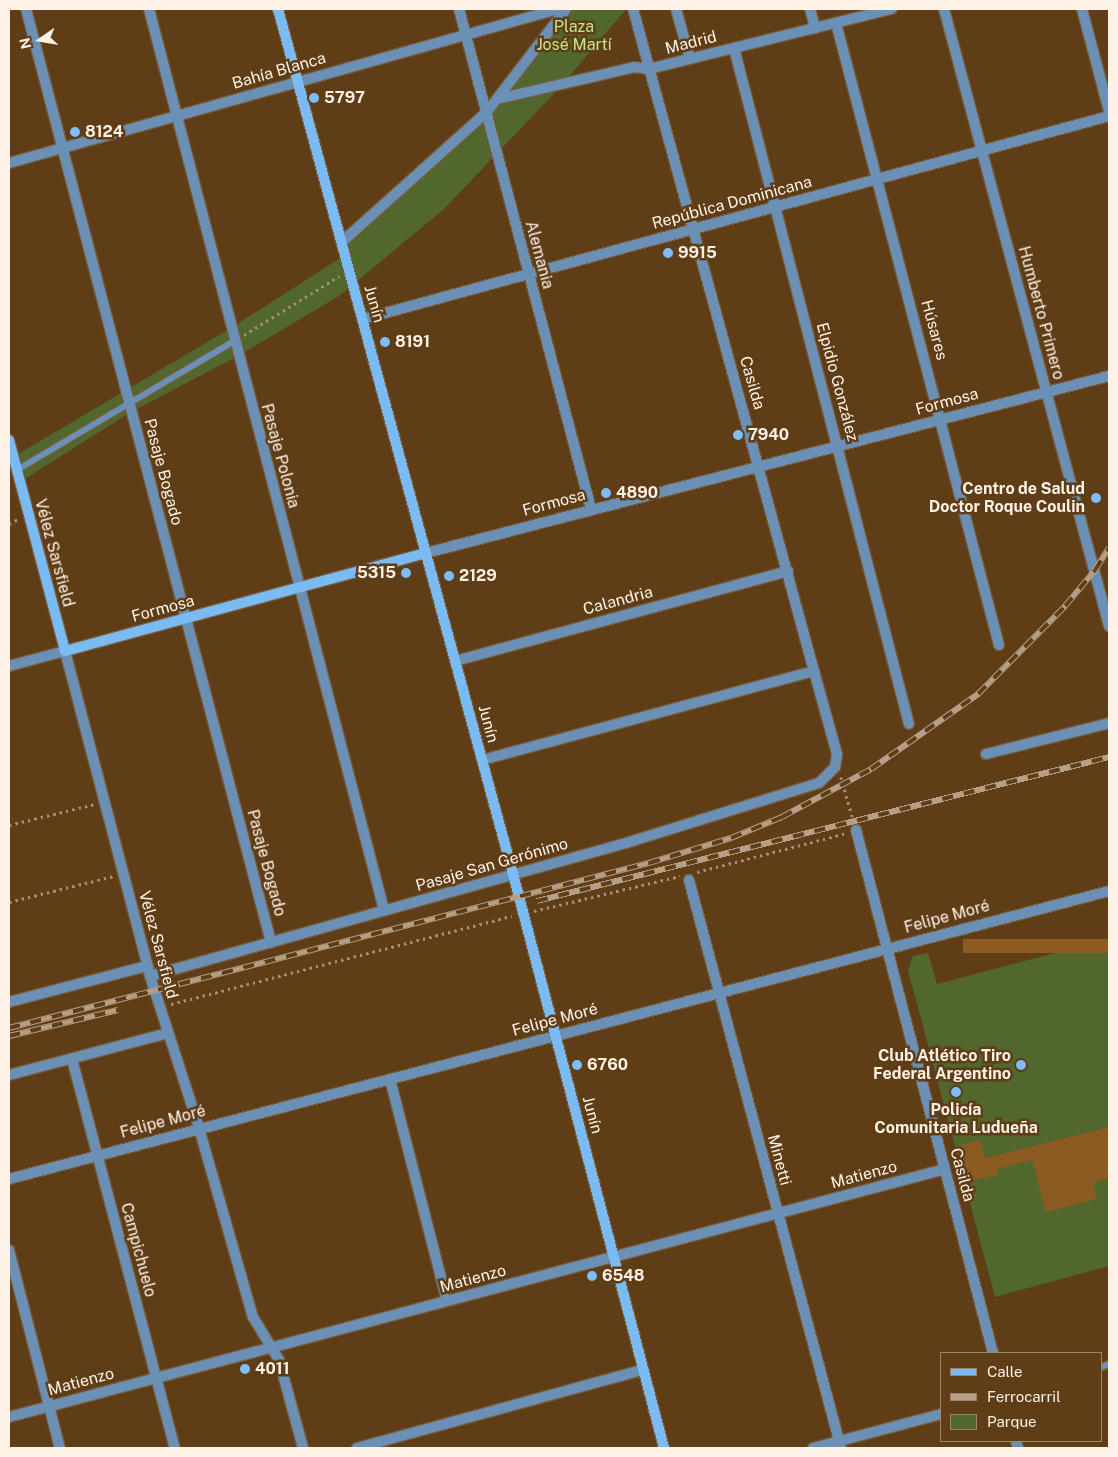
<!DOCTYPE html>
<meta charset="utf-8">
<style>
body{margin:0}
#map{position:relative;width:1118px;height:1457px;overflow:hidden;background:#5e3d17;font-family:"Public Sans",sans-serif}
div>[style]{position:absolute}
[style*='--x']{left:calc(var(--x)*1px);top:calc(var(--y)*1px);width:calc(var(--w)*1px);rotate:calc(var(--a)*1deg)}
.green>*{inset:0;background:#51672d}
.building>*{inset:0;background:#8b5b22;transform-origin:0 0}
.path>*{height:2.5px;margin-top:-1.25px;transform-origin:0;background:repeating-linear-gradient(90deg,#a68f74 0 2.5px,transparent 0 6.5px)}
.roads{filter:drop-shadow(1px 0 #785a38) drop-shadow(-1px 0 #785a38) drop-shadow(0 1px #785a38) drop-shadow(0 -1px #785a38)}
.lane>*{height:5.5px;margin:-2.75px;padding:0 2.75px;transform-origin:2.75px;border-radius:2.75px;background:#6a91b5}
.street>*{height:10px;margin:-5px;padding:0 5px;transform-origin:5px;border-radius:5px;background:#6a91b5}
.secondary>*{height:10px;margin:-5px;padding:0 5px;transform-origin:5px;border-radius:5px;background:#7bbbf4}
.rail>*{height:5.5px;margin-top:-2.75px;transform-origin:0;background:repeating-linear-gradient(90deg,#5e3d17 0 11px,#b59f87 0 22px);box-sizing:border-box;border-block:1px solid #b59f87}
.dots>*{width:14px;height:14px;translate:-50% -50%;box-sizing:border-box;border:2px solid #5e3d17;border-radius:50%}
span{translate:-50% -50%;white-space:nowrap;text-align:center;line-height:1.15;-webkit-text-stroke:5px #5e3d17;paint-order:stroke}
.park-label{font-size:16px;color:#c2e78b}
.street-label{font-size:16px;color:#fef2e6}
.poi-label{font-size:16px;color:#fef2e6;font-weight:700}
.left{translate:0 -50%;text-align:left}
.right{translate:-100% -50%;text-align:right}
.frame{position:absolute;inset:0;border:10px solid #fef2e6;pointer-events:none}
.legend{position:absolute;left:940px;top:1352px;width:162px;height:90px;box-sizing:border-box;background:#5e3d17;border:1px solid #9e856a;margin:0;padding:6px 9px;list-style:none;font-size:15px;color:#fef2e6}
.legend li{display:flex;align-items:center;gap:10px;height:25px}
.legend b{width:25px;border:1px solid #9e856a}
.north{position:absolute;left:15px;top:15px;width:50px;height:50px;-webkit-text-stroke:4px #5e3d17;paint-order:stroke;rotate:257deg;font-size:14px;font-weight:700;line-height:20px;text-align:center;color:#fef2e6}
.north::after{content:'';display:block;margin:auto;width:18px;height:22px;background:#fef2e6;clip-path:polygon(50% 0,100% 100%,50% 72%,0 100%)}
</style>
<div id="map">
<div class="green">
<i style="clip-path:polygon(566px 9px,626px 9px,563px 84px,444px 209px,339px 296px,238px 356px,131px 412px,20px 482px,13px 457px,231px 328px,345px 255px,342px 242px,486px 113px)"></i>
<i style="clip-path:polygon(1109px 939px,1109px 1266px,995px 1297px,908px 970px,913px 956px,928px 953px,937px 984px)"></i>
</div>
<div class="building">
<i style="left:1109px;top:939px;width:14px;height:146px;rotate:90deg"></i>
<i style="clip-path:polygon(1109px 1127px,1109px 1178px,1093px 1183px,1097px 1199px,1046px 1212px,1032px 1160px,997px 1169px,999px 1174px,965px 1183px,955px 1147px,980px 1140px,985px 1158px)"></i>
</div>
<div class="path">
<i style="--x:244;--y:335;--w:112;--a:-31.8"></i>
<i style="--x:9;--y:524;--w:10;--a:-29"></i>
<i style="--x:841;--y:777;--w:44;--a:74.1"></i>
<i style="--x:9;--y:825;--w:89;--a:-13.7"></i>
<i style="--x:697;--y:872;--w:155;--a:-14.6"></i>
<i style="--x:9;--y:902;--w:108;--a:-13.9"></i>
<i style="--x:534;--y:911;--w:150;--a:-13.5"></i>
<i style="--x:171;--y:1004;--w:352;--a:-14.5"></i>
</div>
<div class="roads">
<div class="lane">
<i style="--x:17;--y:470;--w:252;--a:-30.7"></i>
<i style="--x:1102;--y:1367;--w:8;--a:-23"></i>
</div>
<div class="street">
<i style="--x:26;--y:9;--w:965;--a:75.29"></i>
<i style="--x:149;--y:9;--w:931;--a:75.38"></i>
<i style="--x:459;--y:9;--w:517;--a:75.21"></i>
<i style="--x:676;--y:9;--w:52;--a:74.4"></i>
<i style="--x:810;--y:9;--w:20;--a:75"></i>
<i style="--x:944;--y:9;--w:639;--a:75.03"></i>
<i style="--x:1082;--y:9;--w:106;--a:75.2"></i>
<i style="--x:836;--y:23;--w:643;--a:75.32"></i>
<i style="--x:734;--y:48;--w:698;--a:75.49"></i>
<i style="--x:497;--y:99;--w:141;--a:-13.1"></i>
<i style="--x:634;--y:67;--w:15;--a:8"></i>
<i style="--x:649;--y:69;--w:250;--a:-13.9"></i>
<i style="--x:9;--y:163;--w:570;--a:-15.67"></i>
<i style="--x:342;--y:242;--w:193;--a:-41.9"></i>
<i style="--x:486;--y:113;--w:131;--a:-52.4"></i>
<i style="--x:363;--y:319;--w:773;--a:-15.22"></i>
<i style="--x:426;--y:553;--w:706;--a:-14.53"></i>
<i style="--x:455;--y:661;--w:345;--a:-15.1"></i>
<i style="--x:9;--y:666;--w:58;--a:-15"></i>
<i style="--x:65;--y:651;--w:336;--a:75.3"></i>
<i style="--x:150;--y:976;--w:160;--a:72.1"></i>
<i style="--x:199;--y:1128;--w:197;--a:74.1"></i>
<i style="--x:253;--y:1317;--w:50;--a:58.8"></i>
<i style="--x:279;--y:1360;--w:91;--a:74.7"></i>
<i style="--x:986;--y:754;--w:127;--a:-14.1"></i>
<i style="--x:482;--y:760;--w:344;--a:-15"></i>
<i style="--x:856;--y:830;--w:541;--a:75.32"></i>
<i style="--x:689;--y:880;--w:588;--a:75.02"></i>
<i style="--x:150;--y:976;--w:494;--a:-15.6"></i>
<i style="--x:626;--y:843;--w:202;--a:-17.3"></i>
<i style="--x:819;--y:783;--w:23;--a:-45"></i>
<i style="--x:835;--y:767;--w:13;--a:-81"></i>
<i style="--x:837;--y:754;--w:86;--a:-105.5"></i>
<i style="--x:814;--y:671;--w:686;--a:-105.29"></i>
<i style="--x:9;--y:1002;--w:143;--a:-14.6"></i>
<i style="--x:72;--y:1059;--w:402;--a:75.2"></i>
<i style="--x:9;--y:1075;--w:164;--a:-14.8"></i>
<i style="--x:390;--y:1079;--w:229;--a:75.6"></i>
<i style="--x:9;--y:1179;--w:1137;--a:-14.67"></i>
<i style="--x:9;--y:1250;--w:204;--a:75.6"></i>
<i style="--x:9;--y:1417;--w:968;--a:-14.84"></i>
<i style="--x:1016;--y:1441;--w:7;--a:74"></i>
<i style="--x:357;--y:1448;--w:296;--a:-15.3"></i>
<i style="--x:813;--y:1448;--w:133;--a:-14.8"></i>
</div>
<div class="secondary">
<i style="--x:278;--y:9;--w:896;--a:74.8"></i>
<i style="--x:513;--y:874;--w:594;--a:75.26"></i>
<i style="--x:9;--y:440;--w:218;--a:75.1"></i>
<i style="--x:65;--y:651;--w:374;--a:-15.2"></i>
</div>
</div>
<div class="rail">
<i style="--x:537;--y:901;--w:590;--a:-14.13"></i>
<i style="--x:9;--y:1028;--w:661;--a:-14.46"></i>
<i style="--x:649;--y:863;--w:86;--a:-17"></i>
<i style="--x:731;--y:838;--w:55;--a:-22.4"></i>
<i style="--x:782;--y:817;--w:101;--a:-28.3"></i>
<i style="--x:871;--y:769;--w:131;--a:-35"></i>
<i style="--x:978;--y:694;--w:124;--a:-45.3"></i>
<i style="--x:1065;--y:606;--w:47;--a:-50.2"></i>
<i style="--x:1095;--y:570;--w:26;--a:-58"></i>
<i style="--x:9;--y:1036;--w:112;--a:-13.4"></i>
</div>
<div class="dots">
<i style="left:314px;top:98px;background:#7cbef9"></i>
<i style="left:75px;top:132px;background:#7cbef9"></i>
<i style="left:668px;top:253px;background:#7cbef9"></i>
<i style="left:385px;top:342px;background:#7cbef9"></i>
<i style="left:738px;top:435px;background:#7cbef9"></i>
<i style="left:606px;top:493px;background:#7cbef9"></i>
<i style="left:1096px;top:498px;background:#7cbef9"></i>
<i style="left:406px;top:573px;background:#7cbef9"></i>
<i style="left:449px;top:576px;background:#7cbef9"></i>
<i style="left:577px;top:1065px;background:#7cbef9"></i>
<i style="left:1021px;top:1065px;background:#7cbef9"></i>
<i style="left:956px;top:1092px;background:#7cbef9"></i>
<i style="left:592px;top:1276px;background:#7cbef9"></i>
<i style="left:245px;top:1369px;background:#7cbef9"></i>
</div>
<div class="park-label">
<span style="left:574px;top:36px">Plaza<br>José Martí</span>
</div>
<div class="street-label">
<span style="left:691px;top:43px;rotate:-14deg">Madrid</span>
<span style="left:279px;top:71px;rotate:-16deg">Bahía Blanca</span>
<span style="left:732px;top:203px;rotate:-15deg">República Dominicana</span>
<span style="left:539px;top:255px;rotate:75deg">Alemania</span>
<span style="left:374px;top:304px;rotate:74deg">Junín</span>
<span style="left:1041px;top:313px;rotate:75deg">Humberto Primero</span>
<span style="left:934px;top:330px;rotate:75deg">Húsares</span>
<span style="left:837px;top:382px;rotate:75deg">Elpidio González</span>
<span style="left:752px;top:383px;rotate:74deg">Casilda</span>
<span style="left:947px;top:402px;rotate:-15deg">Formosa</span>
<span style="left:280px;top:456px;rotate:75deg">Pasaje Polonia</span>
<span style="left:163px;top:472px;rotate:75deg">Pasaje Bogado</span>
<span style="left:554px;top:503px;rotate:-15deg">Formosa</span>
<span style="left:54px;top:553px;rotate:75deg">Vélez Sarsfield</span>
<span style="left:618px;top:601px;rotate:-15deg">Calandria</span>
<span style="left:163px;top:609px;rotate:-15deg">Formosa</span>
<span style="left:488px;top:724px;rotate:75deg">Junín</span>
<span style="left:266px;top:863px;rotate:75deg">Pasaje Bogado</span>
<span style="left:492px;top:865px;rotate:-16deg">Pasaje San Gerónimo</span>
<span style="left:947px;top:917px;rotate:-15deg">Felipe Moré</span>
<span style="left:158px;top:945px;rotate:75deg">Vélez Sarsfield</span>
<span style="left:555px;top:1020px;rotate:-15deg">Felipe Moré</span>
<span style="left:592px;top:1115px;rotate:75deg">Junín</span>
<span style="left:163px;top:1122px;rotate:-15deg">Felipe Moré</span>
<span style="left:779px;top:1160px;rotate:75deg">Minetti</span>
<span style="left:864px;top:1175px;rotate:-15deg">Matienzo</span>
<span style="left:962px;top:1175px;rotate:75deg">Casilda</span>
<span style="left:138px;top:1250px;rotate:75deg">Campichuelo</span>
<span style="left:473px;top:1279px;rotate:-15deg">Matienzo</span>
<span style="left:81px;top:1382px;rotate:-15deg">Matienzo</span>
</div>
<div class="poi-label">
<span class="left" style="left:324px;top:98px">5797</span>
<span class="left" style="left:85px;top:132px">8124</span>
<span class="left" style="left:678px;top:253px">9915</span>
<span class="left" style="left:395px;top:342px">8191</span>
<span class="left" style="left:748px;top:435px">7940</span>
<span class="right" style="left:1085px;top:498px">Centro de Salud<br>Doctor Roque Coulin</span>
<span class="left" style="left:616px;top:493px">4890</span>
<span class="right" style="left:396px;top:573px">5315</span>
<span class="left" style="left:459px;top:576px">2129</span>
<span class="right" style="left:1011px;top:1065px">Club Atlético Tiro<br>Federal Argentino</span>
<span class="left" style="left:587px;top:1065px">6760</span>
<span style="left:956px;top:1119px">Policía<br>Comunitaria Ludueña</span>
<span class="left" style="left:602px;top:1276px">6548</span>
<span class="left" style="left:255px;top:1369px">4011</span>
</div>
<div class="frame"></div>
<ul class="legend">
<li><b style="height:6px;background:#7bbbf4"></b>Calle</li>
<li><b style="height:6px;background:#b59f87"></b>Ferrocarril</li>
<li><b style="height:14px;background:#51672d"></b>Parque</li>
</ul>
<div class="north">N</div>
</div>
